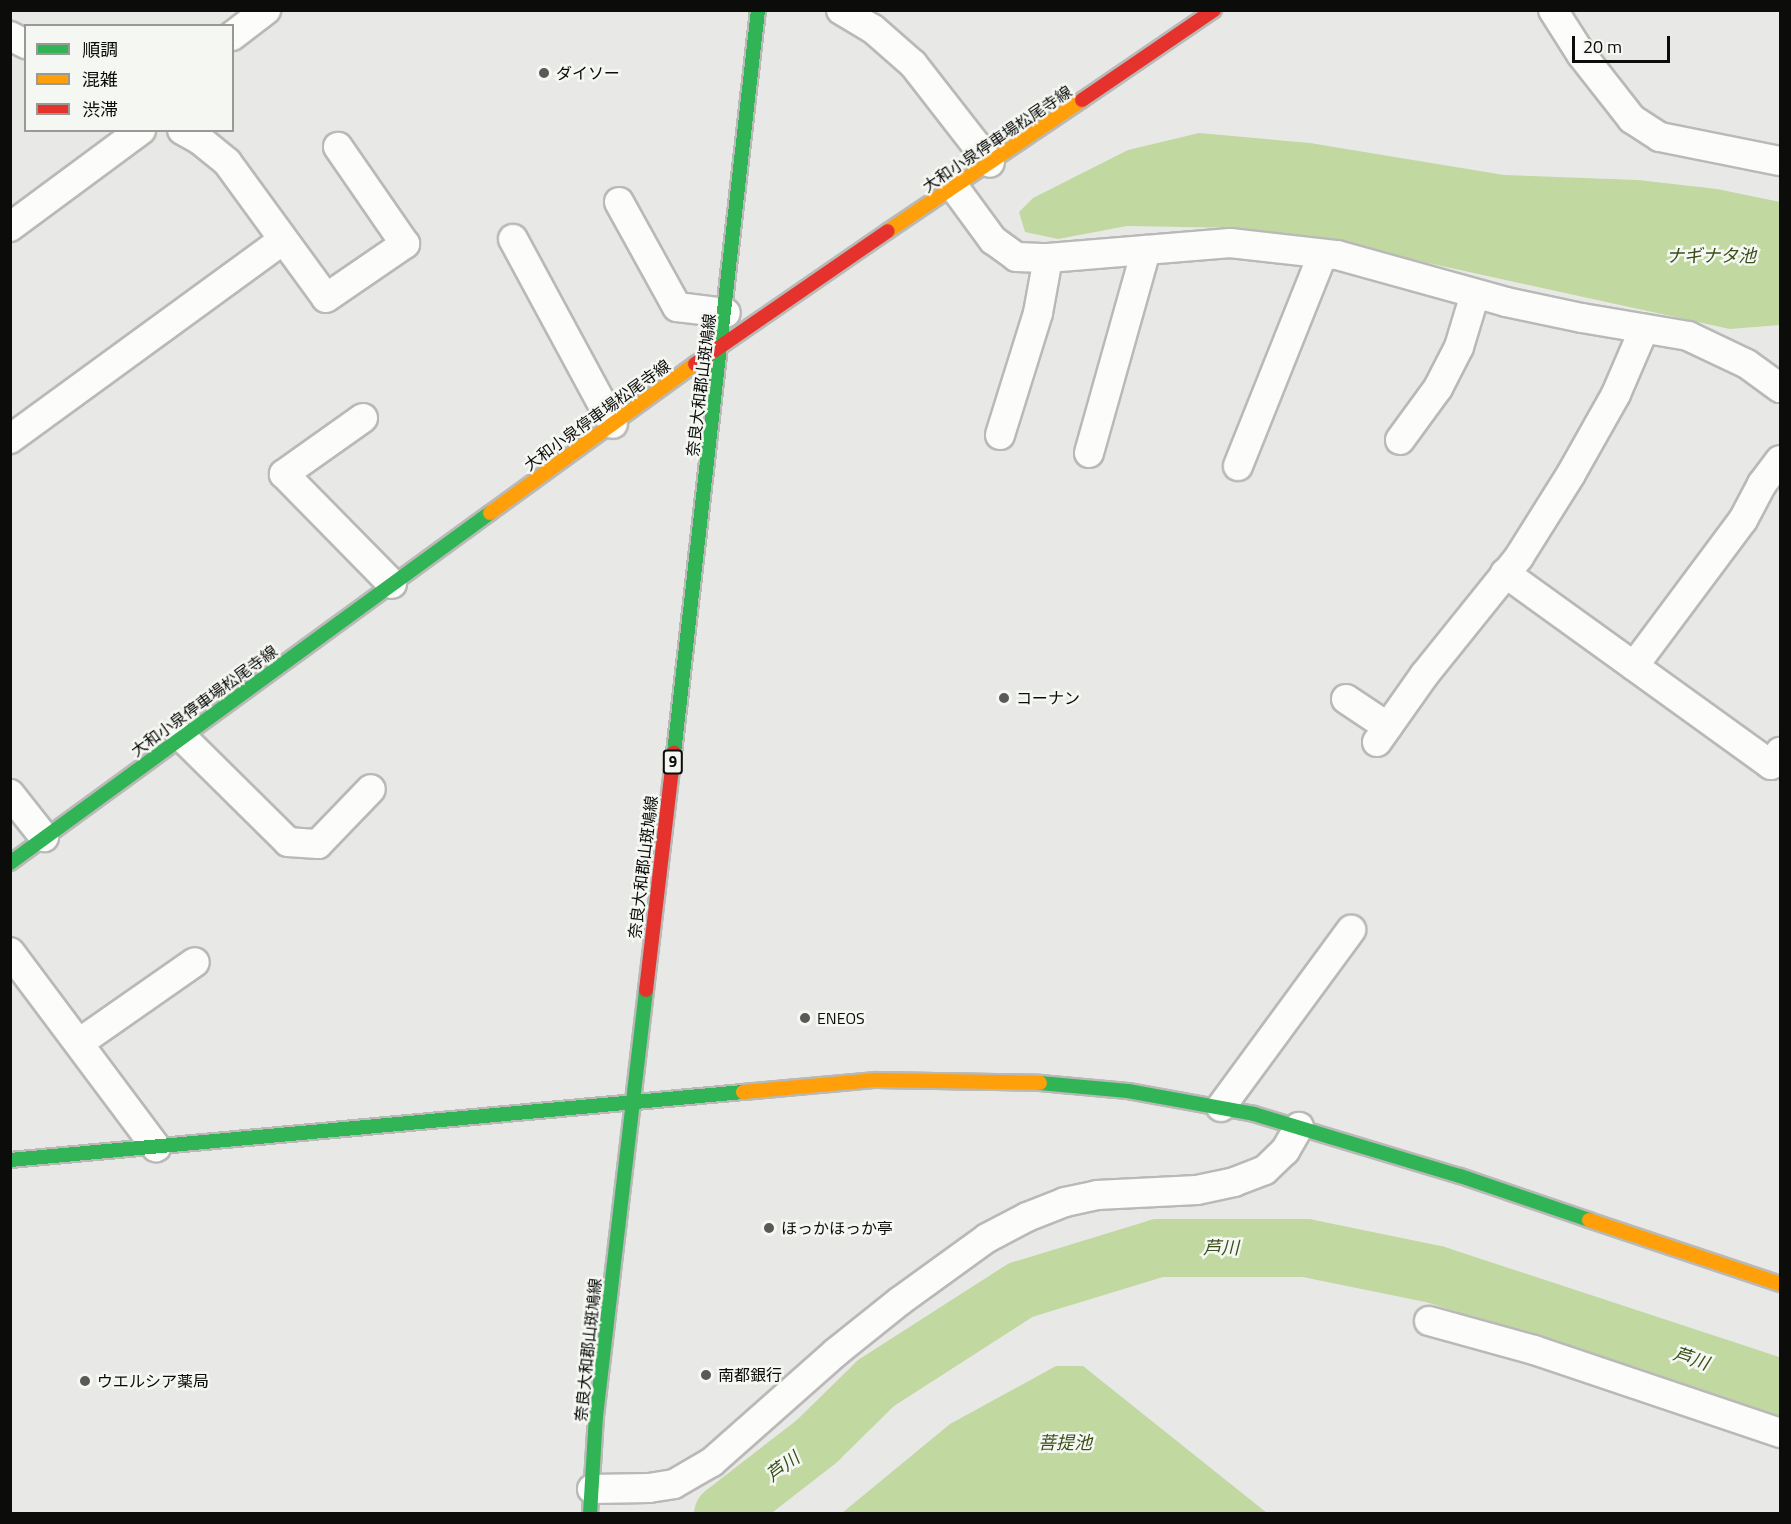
<!DOCTYPE html>
<meta charset="utf-8">
<style>
body{margin:0}
#map{position:relative;width:1791px;height:1524px;overflow:hidden;background:#e8e9e6;font-family:"Titillium Web","Noto Sans JP",sans-serif}
div>[style]{position:absolute}
[style*='--x']{left:calc(var(--x)*1px);top:calc(var(--y)*1px);width:calc(var(--w)*1px);rotate:calc(var(--a)*1deg)}
.water>*{inset:0;background:#c1d8a1}
.river>*{height:58px;margin:-29px;padding:0 29px;transform-origin:29px;border-radius:29px;background:#c1d8a1}
.roads{filter:drop-shadow(2px 0 #b9b9b7) drop-shadow(-2px 0 #b9b9b7) drop-shadow(0 2px #b9b9b7) drop-shadow(0 -2px #b9b9b7)}
.street>*{height:28px;margin:-14px;padding:0 14px;transform-origin:14px;border-radius:14px;background:#fcfcfb}
.fast>*{height:14px;margin:-7px;padding:0 7px;transform-origin:7px;border-radius:7px;background:#30b455}
.slow>*{height:14px;margin:-7px;padding:0 7px;transform-origin:7px;border-radius:7px;background:#ff9f0a}
.jam>*{height:14px;margin:-7px;padding:0 7px;transform-origin:7px;border-radius:7px;background:#e5322d}
.dots>*{width:16px;height:16px;translate:-50% -50%;box-sizing:border-box;border:3px solid #f5f8f2;border-radius:50%}
span{translate:-50% -50%;white-space:nowrap;text-align:center;line-height:1.15;-webkit-text-stroke:5px #f5f8f2;paint-order:stroke}
.shield-label span{padding:2px 4px;background:#f5f8f2;border:2px solid;border-radius:4px;-webkit-text-stroke-width:0}
.shield-label{font-size:15px;color:#0c0c0b;font-weight:700}
.poi-label{font-size:16px;color:#0c0c0b}
.left{translate:0 -50%;text-align:left}
.street-label{font-size:16px;color:#0c0c0b}
.water-label{font-size:18px;color:#3a4e19;font-style:italic}
.frame{position:absolute;inset:0;border:12px solid #0c0c0b;pointer-events:none}
.legend{position:absolute;left:24px;top:24px;width:210px;height:108px;box-sizing:border-box;background:#f5f8f2;border:2px solid #989a96;margin:0;padding:8px 10px;list-style:none;font-size:18px;color:#0c0c0b}
.legend li{display:flex;align-items:center;gap:12px;height:30px}
.legend b{width:30px;border:2px solid #989a96}
.scale{position:absolute;left:1572px;top:36px;width:98px;height:27px;box-sizing:border-box;border:3px solid #0c0c0b;border-top:0;padding-left:8px;font-size:18px;line-height:21px;white-space:nowrap;color:#0c0c0b;-webkit-text-stroke:4px #f5f8f2;paint-order:stroke}
</style>
<div id="map">
<div class="water">
<i style="clip-path:polygon(1199px 133px,1310px 143px,1504px 175px,1638px 180px,1717px 189px,1780px 202px,1780px 325px,1730px 329px,1346px 245px,1243px 228px,1127px 226px,1058px 239px,1025px 232px,1019px 212px,1033px 198px,1128px 150px)"></i>
<i style="clip-path:polygon(1056px 1366px,1083px 1366px,1267px 1513px,842px 1513px,950px 1424px)"></i>
</div>
<div class="river">
<i style="--x:723;--y:1514;--w:119;--a:-37.8"></i>
<i style="--x:817;--y:1441;--w:83;--a:-44.5"></i>
<i style="--x:876;--y:1383;--w:172;--a:-32.7"></i>
<i style="--x:1021;--y:1290;--w:143;--a:-17"></i>
<i style="--x:1158;--y:1248;--w:148;--a:0"></i>
<i style="--x:1306;--y:1248;--w:134;--a:11.6"></i>
<i style="--x:1437;--y:1275;--w:361;--a:18.2"></i>
</div>
<div class="roads">
<div class="street">
<i style="--x:841;--y:10;--w:37;--a:31"></i>
<i style="--x:873;--y:29;--w:53;--a:41.2"></i>
<i style="--x:913;--y:64;--w:125;--a:52.1"></i>
<i style="--x:1553;--y:10;--w:52;--a:57.5"></i>
<i style="--x:1581;--y:54;--w:83;--a:51.9"></i>
<i style="--x:1632;--y:119;--w:33;--a:33"></i>
<i style="--x:1660;--y:137;--w:122;--a:11.3"></i>
<i style="--x:10;--y:36;--w:18;--a:27"></i>
<i style="--x:232;--y:36;--w:43;--a:-37.4"></i>
<i style="--x:182;--y:130;--w:21;--a:29"></i>
<i style="--x:200;--y:140;--w:35;--a:39"></i>
<i style="--x:227;--y:162;--w:168;--a:53.9"></i>
<i style="--x:326;--y:298;--w:96;--a:-34.4"></i>
<i style="--x:405;--y:244;--w:118;--a:-124.6"></i>
<i style="--x:954;--y:187;--w:66;--a:53.7"></i>
<i style="--x:993;--y:240;--w:29;--a:36"></i>
<i style="--x:1016;--y:257;--w:32;--a:2"></i>
<i style="--x:1048;--y:258;--w:183;--a:-4.7"></i>
<i style="--x:1230;--y:243;--w:108;--a:6.4"></i>
<i style="--x:1337;--y:255;--w:175;--a:15.5"></i>
<i style="--x:1506;--y:302;--w:78;--a:11.9"></i>
<i style="--x:1582;--y:318;--w:108;--a:9.6"></i>
<i style="--x:1688;--y:336;--w:65;--a:25.4"></i>
<i style="--x:1747;--y:364;--w:41;--a:36"></i>
<i style="--x:619;--y:202;--w:120;--a:61.1"></i>
<i style="--x:677;--y:307;--w:49;--a:7"></i>
<i style="--x:10;--y:227;--w:163;--a:-36.5"></i>
<i style="--x:513;--y:239;--w:210;--a:61.6"></i>
<i style="--x:363;--y:418;--w:97;--a:144.7"></i>
<i style="--x:284;--y:474;--w:154;--a:45.5"></i>
<i style="--x:1000;--y:435;--w:128;--a:-72.7"></i>
<i style="--x:1038;--y:313;--w:56;--a:-79.7"></i>
<i style="--x:10;--y:439;--w:338;--a:-36.1"></i>
<i style="--x:1400;--y:440;--w:64;--a:-53.8"></i>
<i style="--x:1438;--y:388;--w:46;--a:-62.9"></i>
<i style="--x:1459;--y:347;--w:55;--a:-73.2"></i>
<i style="--x:1089;--y:453;--w:211;--a:-74.3"></i>
<i style="--x:1238;--y:466;--w:228;--a:-68.2"></i>
<i style="--x:1505;--y:573;--w:328;--a:35.8"></i>
<i style="--x:1771;--y:765;--w:16;--a:-55"></i>
<i style="--x:1634;--y:666;--w:182;--a:-53.3"></i>
<i style="--x:1743;--y:520;--w:41;--a:-62.2"></i>
<i style="--x:1762;--y:484;--w:30;--a:-53"></i>
<i style="--x:1346;--y:699;--w:50;--a:33.7"></i>
<i style="--x:182;--y:737;--w:149;--a:44.7"></i>
<i style="--x:288;--y:842;--w:30;--a:4"></i>
<i style="--x:318;--y:844;--w:76;--a:-46.1"></i>
<i style="--x:1377;--y:742;--w:83;--a:-54.8"></i>
<i style="--x:1425;--y:674;--w:150;--a:-51.2"></i>
<i style="--x:1519;--y:557;--w:98;--a:-57.9"></i>
<i style="--x:1571;--y:474;--w:92;--a:-60.6"></i>
<i style="--x:1616;--y:394;--w:71;--a:-66.7"></i>
<i style="--x:10;--y:794;--w:55;--a:51.7"></i>
<i style="--x:10;--y:952;--w:244;--a:53.2"></i>
<i style="--x:79;--y:1043;--w:141;--a:-34.9"></i>
<i style="--x:1221;--y:1107;--w:220;--a:-53.7"></i>
<i style="--x:1429;--y:1321;--w:109;--a:15.4"></i>
<i style="--x:1534;--y:1350;--w:260;--a:18.6"></i>
<i style="--x:592;--y:1489;--w:57;--a:-1"></i>
<i style="--x:649;--y:1488;--w:25;--a:-9"></i>
<i style="--x:674;--y:1484;--w:44;--a:-30.1"></i>
<i style="--x:712;--y:1462;--w:164;--a:-41.5"></i>
<i style="--x:835;--y:1353;--w:83;--a:-38.7"></i>
<i style="--x:900;--y:1301;--w:107;--a:-35.9"></i>
<i style="--x:987;--y:1238;--w:45;--a:-27.7"></i>
<i style="--x:1027;--y:1217;--w:41;--a:-21.5"></i>
<i style="--x:1065;--y:1202;--w:33;--a:-12"></i>
<i style="--x:1097;--y:1195;--w:100;--a:-2.9"></i>
<i style="--x:1197;--y:1190;--w:38;--a:-12"></i>
<i style="--x:1234;--y:1182;--w:33;--a:-21"></i>
<i style="--x:1265;--y:1170;--w:28;--a:-44"></i>
<i style="--x:1285;--y:1151;--w:28;--a:-60"></i>
</div>
<div class="fast">
<i style="--x:674;--y:753;--w:748;--a:-83.55"></i>
<i style="--x:10;--y:863;--w:594;--a:-36.1"></i>
<i style="--x:1040;--y:1083;--w:88;--a:5.2"></i>
<i style="--x:1128;--y:1091;--w:128;--a:10.3"></i>
<i style="--x:1254;--y:1114;--w:215;--a:16.8"></i>
<i style="--x:1460;--y:1176;--w:136;--a:18.8"></i>
<i style="--x:10;--y:1160;--w:736;--a:-5.3"></i>
<i style="--x:590;--y:1514;--w:98;--a:-86.5"></i>
<i style="--x:596;--y:1416;--w:429;--a:-83.3"></i>
</div>
<div class="slow">
<i style="--x:888;--y:231;--w:234;--a:-34"></i>
<i style="--x:490;--y:513;--w:253;--a:-36"></i>
<i style="--x:743;--y:1092;--w:134;--a:-5.2"></i>
<i style="--x:876;--y:1080;--w:164;--a:1"></i>
<i style="--x:1589;--y:1220;--w:201;--a:18.5"></i>
</div>
<div class="jam">
<i style="--x:1082;--y:100;--w:160;--a:-34.3"></i>
<i style="--x:695;--y:364;--w:234;--a:-34.6"></i>
<i style="--x:646;--y:990;--w:239;--a:-83.3"></i>
</div>
</div>
<div class="dots">
<i style="left:544px;top:73px;background:#595958"></i>
<i style="left:1004px;top:698px;background:#595958"></i>
<i style="left:805px;top:1018px;background:#595958"></i>
<i style="left:769px;top:1228px;background:#595958"></i>
<i style="left:706px;top:1375px;background:#595958"></i>
<i style="left:85px;top:1381px;background:#595958"></i>
</div>
<div class="shield-label">
<span style="left:673px;top:762px">9</span>
</div>
<div class="poi-label">
<span class="left" style="left:556px;top:73px">ダイソー</span>
<span class="left" style="left:1016px;top:698px">コーナン</span>
<span class="left" style="left:817px;top:1018px">ENEOS</span>
<span class="left" style="left:781px;top:1228px">ほっかほっか亭</span>
<span class="left" style="left:718px;top:1375px">南都銀行</span>
<span class="left" style="left:97px;top:1381px">ウエルシア薬局</span>
</div>
<div class="street-label">
<span style="left:997px;top:139px;rotate:-34deg">大和小泉停車場松尾寺線</span>
<span style="left:701px;top:385px;rotate:-83deg">奈良大和郡山斑鳩線</span>
<span style="left:597px;top:415px;rotate:-36deg">大和小泉停車場松尾寺線</span>
<span style="left:204px;top:701px;rotate:-36deg">大和小泉停車場松尾寺線</span>
<span style="left:643px;top:867px;rotate:-83deg">奈良大和郡山斑鳩線</span>
<span style="left:588px;top:1350px;rotate:-84deg">奈良大和郡山斑鳩線</span>
</div>
<div class="water-label">
<span style="left:1711px;top:256px">ナギナタ池</span>
<span style="left:1221px;top:1248px">芦川</span>
<span style="left:1691px;top:1359px;rotate:18deg">芦川</span>
<span style="left:1065px;top:1443px">菩提池</span>
<span style="left:783px;top:1467px;rotate:-37deg">芦川</span>
</div>
<div class="frame"></div>
<ul class="legend">
<li><b style="height:8px;background:#30b455"></b>順調</li>
<li><b style="height:8px;background:#ff9f0a"></b>混雑</li>
<li><b style="height:8px;background:#e5322d"></b>渋滞</li>
</ul>
<div class="scale">20 m</div>
</div>
